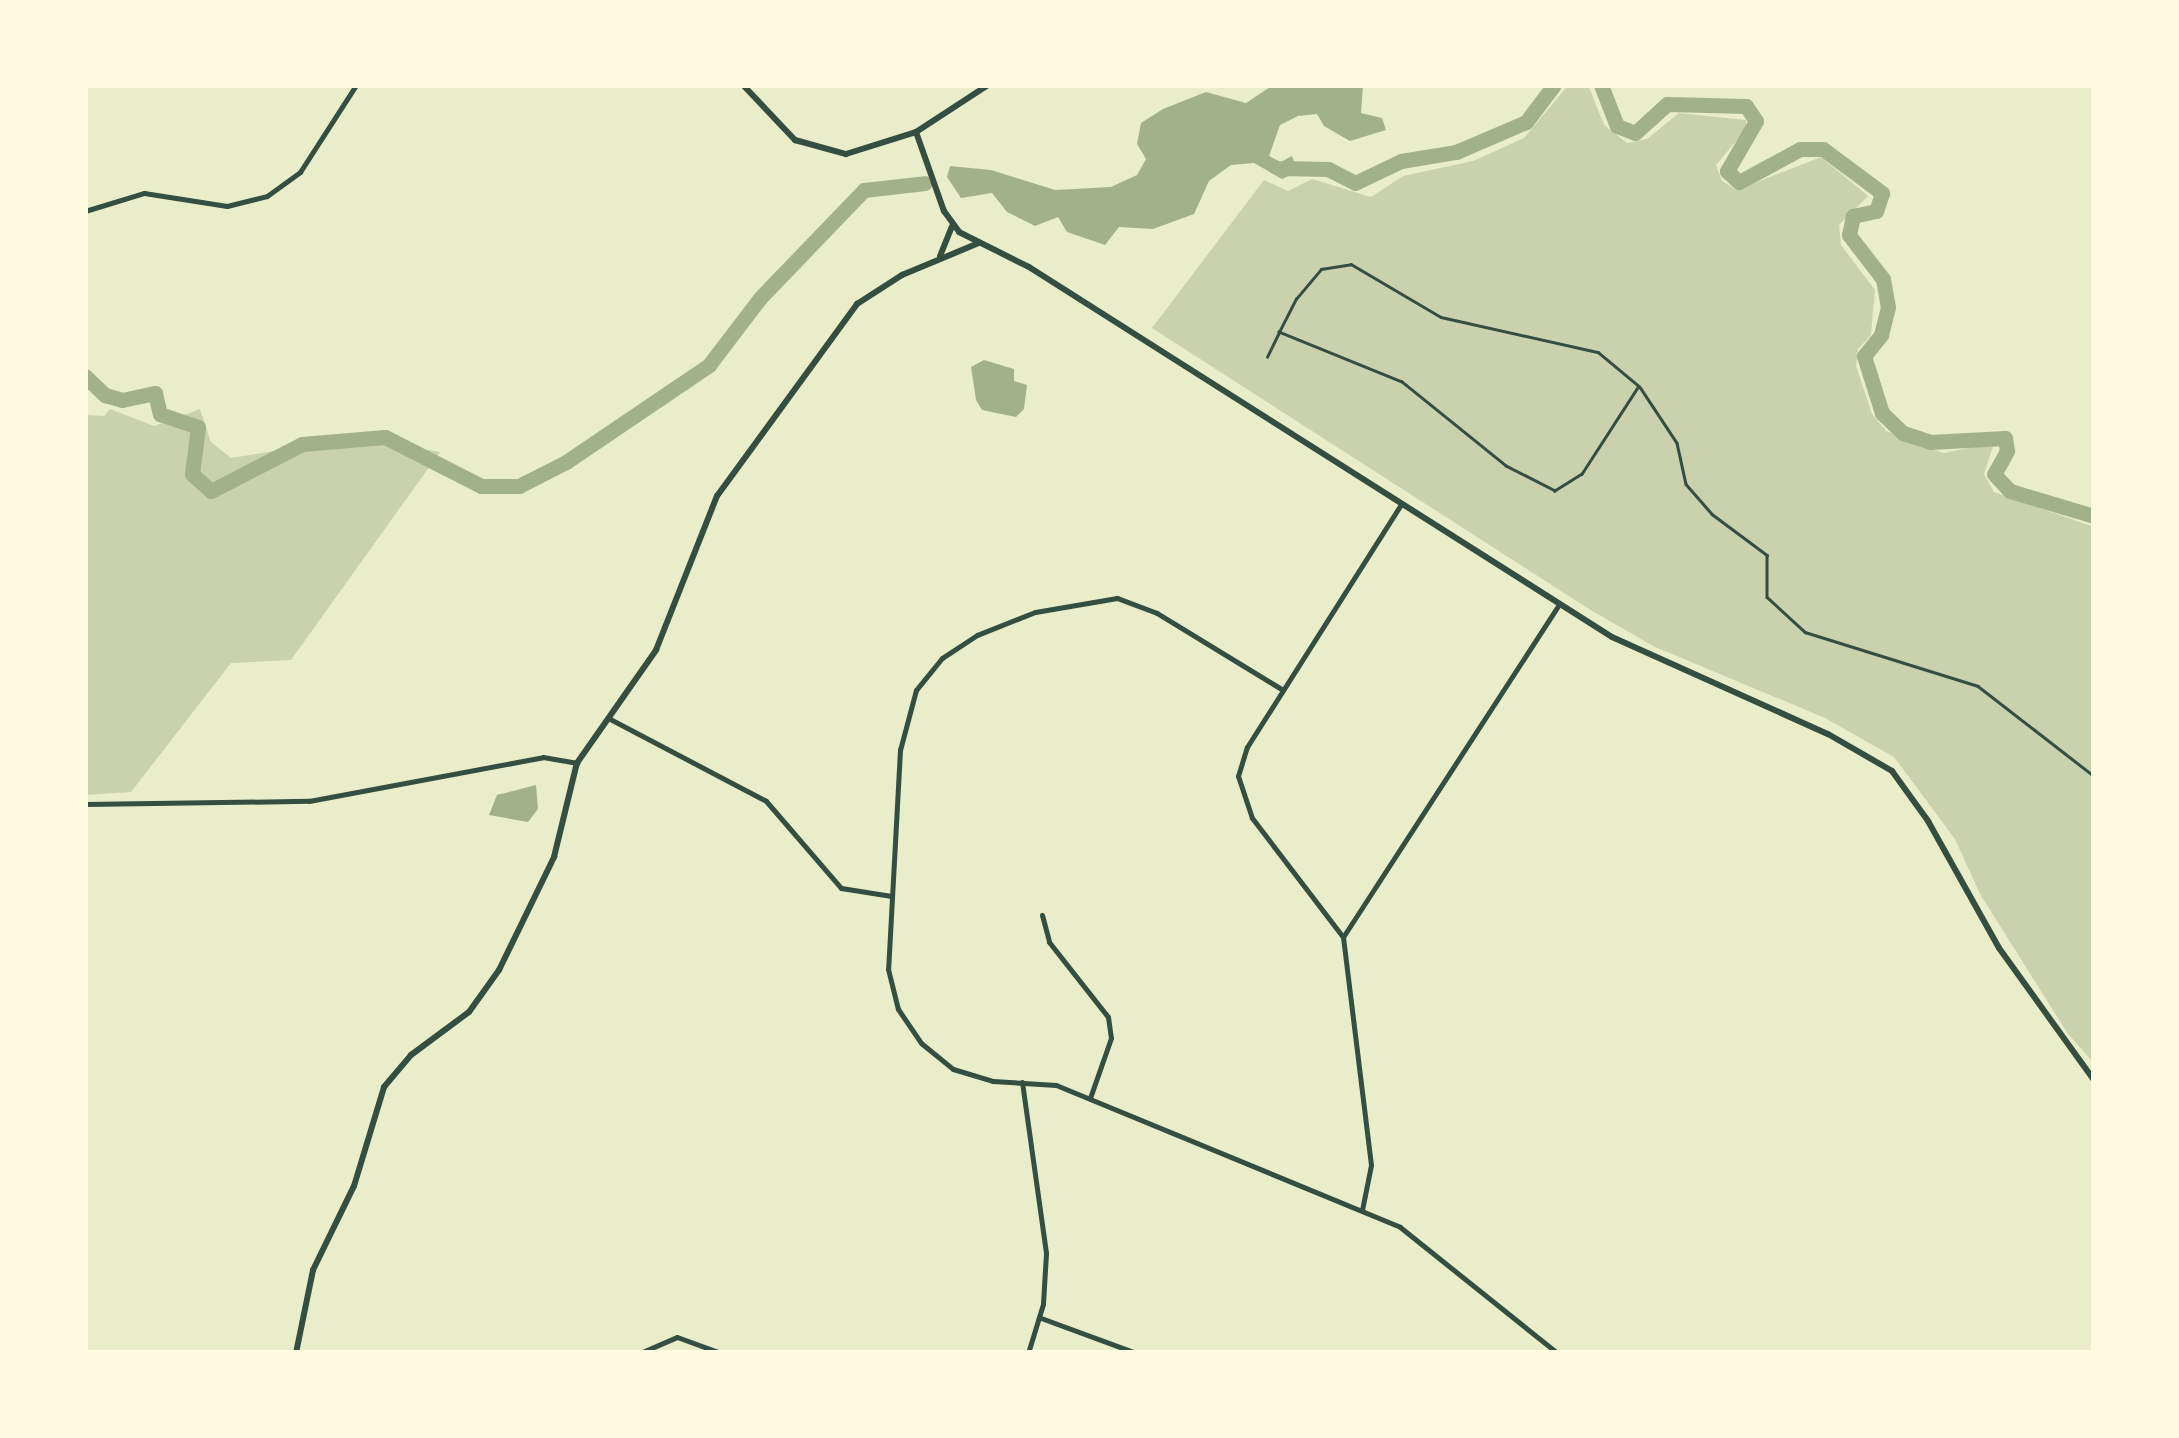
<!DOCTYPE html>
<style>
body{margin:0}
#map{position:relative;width:2179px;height:1438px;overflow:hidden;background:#e9edc9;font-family:Lato,sans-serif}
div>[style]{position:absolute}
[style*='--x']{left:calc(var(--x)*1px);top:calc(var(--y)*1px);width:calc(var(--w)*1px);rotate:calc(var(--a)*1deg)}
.green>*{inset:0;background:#cad2ad}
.water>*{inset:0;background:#a3b18a}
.river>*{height:15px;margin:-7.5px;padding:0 7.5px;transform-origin:7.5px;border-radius:7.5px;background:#a3b18a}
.path>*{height:2.5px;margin:-1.25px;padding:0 1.25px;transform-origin:1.25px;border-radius:1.25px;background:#344e41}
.minor>*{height:5px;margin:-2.5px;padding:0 2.5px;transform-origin:2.5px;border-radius:2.5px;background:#344e41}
.tertiary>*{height:6px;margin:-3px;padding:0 3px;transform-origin:3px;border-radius:3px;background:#344e41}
span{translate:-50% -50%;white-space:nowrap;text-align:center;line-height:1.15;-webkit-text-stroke:10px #fefae0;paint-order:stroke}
.frame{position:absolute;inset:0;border:88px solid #fefae0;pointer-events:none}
</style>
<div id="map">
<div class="green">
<i style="clip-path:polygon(1589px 87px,1604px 125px,1627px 143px,1647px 139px,1679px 113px,1746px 120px,1746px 129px,1716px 165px,1722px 181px,1737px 190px,1821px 157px,1868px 196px,1839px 225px,1841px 245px,1875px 290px,1871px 335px,1858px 349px,1856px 366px,1872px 414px,1886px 431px,1943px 453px,1994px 443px,1984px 474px,1994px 492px,2094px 527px,2094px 1063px,2068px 1034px,1980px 894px,1955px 839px,1894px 757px,1825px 718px,1653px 646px,1589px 609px,1152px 328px,1264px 180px,1288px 191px,1312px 179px,1371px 197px,1403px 176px,1473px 161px,1524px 138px,1566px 88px)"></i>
<i style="clip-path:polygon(110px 409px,154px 426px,200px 409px,211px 442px,231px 458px,354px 438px,440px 452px,291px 660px,231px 663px,131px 792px,85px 795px,85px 415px,104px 416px)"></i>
</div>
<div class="water">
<i style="clip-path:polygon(1273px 85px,1363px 85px,1361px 113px,1382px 118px,1386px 130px,1350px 141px,1324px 126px,1317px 114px,1298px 116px,1280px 125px,1269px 156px,1281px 162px,1292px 156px,1298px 172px,1282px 179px,1254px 163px,1231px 165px,1209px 181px,1194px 214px,1153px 229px,1119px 227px,1105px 245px,1067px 232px,1058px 217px,1035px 226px,1007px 212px,992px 193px,961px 198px,947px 177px,950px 166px,991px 170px,1055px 190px,1111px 187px,1137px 175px,1146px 159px,1137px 144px,1141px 123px,1163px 109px,1206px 92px,1246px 103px)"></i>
<i style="clip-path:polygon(984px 360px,1014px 369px,1014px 381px,1027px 385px,1024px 409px,1016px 417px,982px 410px,976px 400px,971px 367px)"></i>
<i style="clip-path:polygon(536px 785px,538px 809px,528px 822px,489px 815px,497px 795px)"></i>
</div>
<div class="river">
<i style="--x:1601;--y:85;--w:44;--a:68.7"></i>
<i style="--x:1617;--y:126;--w:19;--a:21"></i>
<i style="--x:1635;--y:133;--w:43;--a:-42.2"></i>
<i style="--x:1667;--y:104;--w:79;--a:1.5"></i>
<i style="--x:1746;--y:106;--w:18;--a:56"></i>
<i style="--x:1756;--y:121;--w:58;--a:120.1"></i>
<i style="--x:1727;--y:171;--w:16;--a:43"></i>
<i style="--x:1739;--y:182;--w:69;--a:-28.4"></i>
<i style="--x:1800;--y:149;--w:23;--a:0"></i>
<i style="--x:1823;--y:149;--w:74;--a:36.7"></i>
<i style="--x:1882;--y:193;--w:19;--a:108"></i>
<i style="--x:1876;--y:211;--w:24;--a:168"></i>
<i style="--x:1853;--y:216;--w:19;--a:102"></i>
<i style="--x:1849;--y:235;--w:56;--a:52.3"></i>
<i style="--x:1883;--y:279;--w:28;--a:80"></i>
<i style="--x:1888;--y:307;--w:29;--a:104"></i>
<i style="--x:1881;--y:335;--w:27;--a:129"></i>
<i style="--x:1864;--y:356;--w:60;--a:72.5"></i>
<i style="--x:1882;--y:413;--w:29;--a:44"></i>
<i style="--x:1903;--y:433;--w:28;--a:18"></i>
<i style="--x:1930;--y:442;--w:75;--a:-3.1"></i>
<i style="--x:2005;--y:438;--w:13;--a:81"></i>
<i style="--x:2007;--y:451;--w:26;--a:119"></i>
<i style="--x:1994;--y:474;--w:23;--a:47"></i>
<i style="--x:2010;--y:491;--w:88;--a:16.6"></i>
<i style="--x:1282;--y:168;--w:46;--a:1.2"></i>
<i style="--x:1328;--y:169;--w:30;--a:27"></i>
<i style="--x:1355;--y:183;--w:51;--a:-25.6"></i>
<i style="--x:1401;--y:161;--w:56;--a:-9.3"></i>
<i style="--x:1456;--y:152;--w:76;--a:-23.2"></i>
<i style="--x:1526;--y:122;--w:46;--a:-52.9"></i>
<i style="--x:85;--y:376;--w:28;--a:44"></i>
<i style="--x:105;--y:395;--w:18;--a:16"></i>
<i style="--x:122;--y:400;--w:34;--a:-12"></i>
<i style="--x:155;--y:393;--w:22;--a:77"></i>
<i style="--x:160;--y:414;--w:40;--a:18.9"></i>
<i style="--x:198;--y:427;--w:47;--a:97.3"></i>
<i style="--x:192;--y:474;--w:25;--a:42"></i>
<i style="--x:211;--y:491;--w:102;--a:-27.3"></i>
<i style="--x:302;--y:444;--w:83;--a:-4.8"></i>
<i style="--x:385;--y:437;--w:108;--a:27"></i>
<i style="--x:481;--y:486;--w:38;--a:0"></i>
<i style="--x:519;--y:486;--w:53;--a:-27.1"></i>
<i style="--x:566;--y:462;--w:173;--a:-34.1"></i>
<i style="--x:709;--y:365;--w:84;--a:-52.7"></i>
<i style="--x:760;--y:298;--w:150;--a:-46.1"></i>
<i style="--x:864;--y:190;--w:61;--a:-6.5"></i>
</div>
<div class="path">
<i style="--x:1267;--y:357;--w:28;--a:-64"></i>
<i style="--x:1279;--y:332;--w:37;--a:-63"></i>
<i style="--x:1296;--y:299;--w:39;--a:-50"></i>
<i style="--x:1321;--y:269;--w:30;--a:-9"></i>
<i style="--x:1351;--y:264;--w:104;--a:30.5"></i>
<i style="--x:1441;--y:317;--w:161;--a:12.6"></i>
<i style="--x:1598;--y:352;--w:53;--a:39.7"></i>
<i style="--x:1639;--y:386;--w:105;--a:122.9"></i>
<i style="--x:1582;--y:474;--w:32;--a:148"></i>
<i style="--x:1555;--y:491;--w:55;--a:-153"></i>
<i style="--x:1506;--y:466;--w:134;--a:-141.1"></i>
<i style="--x:1402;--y:382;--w:133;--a:-157.9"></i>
<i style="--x:1640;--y:387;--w:67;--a:56.5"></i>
<i style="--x:1677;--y:443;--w:42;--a:77.6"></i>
<i style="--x:1686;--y:484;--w:40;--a:49"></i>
<i style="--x:1712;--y:514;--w:69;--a:36.7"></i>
<i style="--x:1767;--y:555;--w:42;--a:90"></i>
<i style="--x:1767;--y:597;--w:52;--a:42.6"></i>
<i style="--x:1805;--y:632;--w:181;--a:17.3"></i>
<i style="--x:1978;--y:686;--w:147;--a:37.8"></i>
</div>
<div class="minor">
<i style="--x:85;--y:211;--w:62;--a:-17"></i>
<i style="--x:144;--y:193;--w:84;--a:8.9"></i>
<i style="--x:227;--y:206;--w:41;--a:-14"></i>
<i style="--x:267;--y:196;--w:41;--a:-36"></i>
<i style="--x:300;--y:172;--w:103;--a:-57.2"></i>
<i style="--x:2094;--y:405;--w:16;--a:90"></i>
<i style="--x:1283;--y:690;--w:148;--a:-148.6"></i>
<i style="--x:1157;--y:613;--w:43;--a:-159.4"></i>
<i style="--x:1117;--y:598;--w:83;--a:170.3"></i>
<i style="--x:1035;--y:612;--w:62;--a:158.4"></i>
<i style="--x:977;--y:635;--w:42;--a:146.7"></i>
<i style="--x:942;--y:658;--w:41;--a:129.1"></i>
<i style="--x:916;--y:690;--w:62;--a:104.9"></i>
<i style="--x:900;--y:750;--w:219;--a:93.1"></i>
<i style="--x:888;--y:969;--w:41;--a:76"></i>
<i style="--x:898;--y:1009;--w:41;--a:55.9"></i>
<i style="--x:921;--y:1043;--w:41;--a:39.1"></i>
<i style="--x:953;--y:1069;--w:42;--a:16.7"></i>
<i style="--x:993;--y:1081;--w:63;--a:3.6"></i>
<i style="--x:1056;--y:1085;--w:372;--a:22.4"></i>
<i style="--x:1400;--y:1227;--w:201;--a:38.7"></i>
<i style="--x:610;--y:719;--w:176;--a:27.7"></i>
<i style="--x:766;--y:801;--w:115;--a:49.2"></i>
<i style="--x:841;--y:888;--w:51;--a:9.1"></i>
<i style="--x:85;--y:804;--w:224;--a:-0.8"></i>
<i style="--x:309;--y:801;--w:238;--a:-10.6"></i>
<i style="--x:543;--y:757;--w:35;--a:10"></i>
<i style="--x:1042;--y:915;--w:28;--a:75"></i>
<i style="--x:1049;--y:942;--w:95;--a:51.8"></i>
<i style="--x:1108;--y:1017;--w:21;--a:82"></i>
<i style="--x:1111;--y:1038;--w:64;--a:109.3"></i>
<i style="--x:1343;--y:937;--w:396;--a:-57"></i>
<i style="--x:1022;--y:1082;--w:173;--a:82"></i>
<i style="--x:1046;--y:1253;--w:51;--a:93.4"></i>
<i style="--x:1043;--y:1304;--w:51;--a:107"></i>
<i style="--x:1362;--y:1210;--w:46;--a:-78.7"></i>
<i style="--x:1371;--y:1165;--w:230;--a:-97"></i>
<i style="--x:1343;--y:937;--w:150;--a:-127.4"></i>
<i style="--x:1252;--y:818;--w:44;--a:-108.4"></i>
<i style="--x:1238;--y:776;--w:30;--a:-73"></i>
<i style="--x:1247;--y:747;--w:288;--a:-57.6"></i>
<i style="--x:1041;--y:1318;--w:101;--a:20.2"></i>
<i style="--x:640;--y:1353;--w:40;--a:-23.4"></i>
<i style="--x:677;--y:1337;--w:47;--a:20"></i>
</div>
<div class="tertiary">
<i style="--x:743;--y:85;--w:76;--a:46.6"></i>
<i style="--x:795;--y:140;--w:53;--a:15.4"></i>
<i style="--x:846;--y:154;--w:73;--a:-17.4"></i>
<i style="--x:916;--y:132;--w:86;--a:-33.1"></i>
<i style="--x:916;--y:132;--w:84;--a:70.5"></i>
<i style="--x:944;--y:211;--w:26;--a:54"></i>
<i style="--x:959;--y:232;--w:78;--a:26.6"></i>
<i style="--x:1029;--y:267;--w:690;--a:32.4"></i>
<i style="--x:1612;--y:637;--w:237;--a:24.2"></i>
<i style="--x:1828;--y:734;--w:74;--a:30"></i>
<i style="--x:1892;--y:771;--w:62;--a:54.2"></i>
<i style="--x:1928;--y:821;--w:145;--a:60.8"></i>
<i style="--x:1999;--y:948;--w:163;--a:54.3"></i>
<i style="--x:940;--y:256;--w:32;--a:-68"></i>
<i style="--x:296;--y:1353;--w:85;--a:-78.4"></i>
<i style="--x:313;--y:1270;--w:93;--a:-64"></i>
<i style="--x:354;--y:1186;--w:103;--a:-73.1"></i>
<i style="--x:384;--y:1087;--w:42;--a:-49.8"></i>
<i style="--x:411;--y:1055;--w:72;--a:-36.6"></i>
<i style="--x:469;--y:1012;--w:52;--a:-54.5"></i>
<i style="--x:499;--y:970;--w:126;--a:-64"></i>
<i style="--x:554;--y:857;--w:97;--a:-76.3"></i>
<i style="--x:577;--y:763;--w:138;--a:-55"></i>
<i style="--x:656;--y:650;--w:166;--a:-68.4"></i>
<i style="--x:717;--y:496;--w:238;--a:-53.9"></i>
<i style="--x:857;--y:304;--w:54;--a:-32.8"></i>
<i style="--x:902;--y:275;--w:83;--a:-22.6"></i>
</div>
<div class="frame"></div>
</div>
